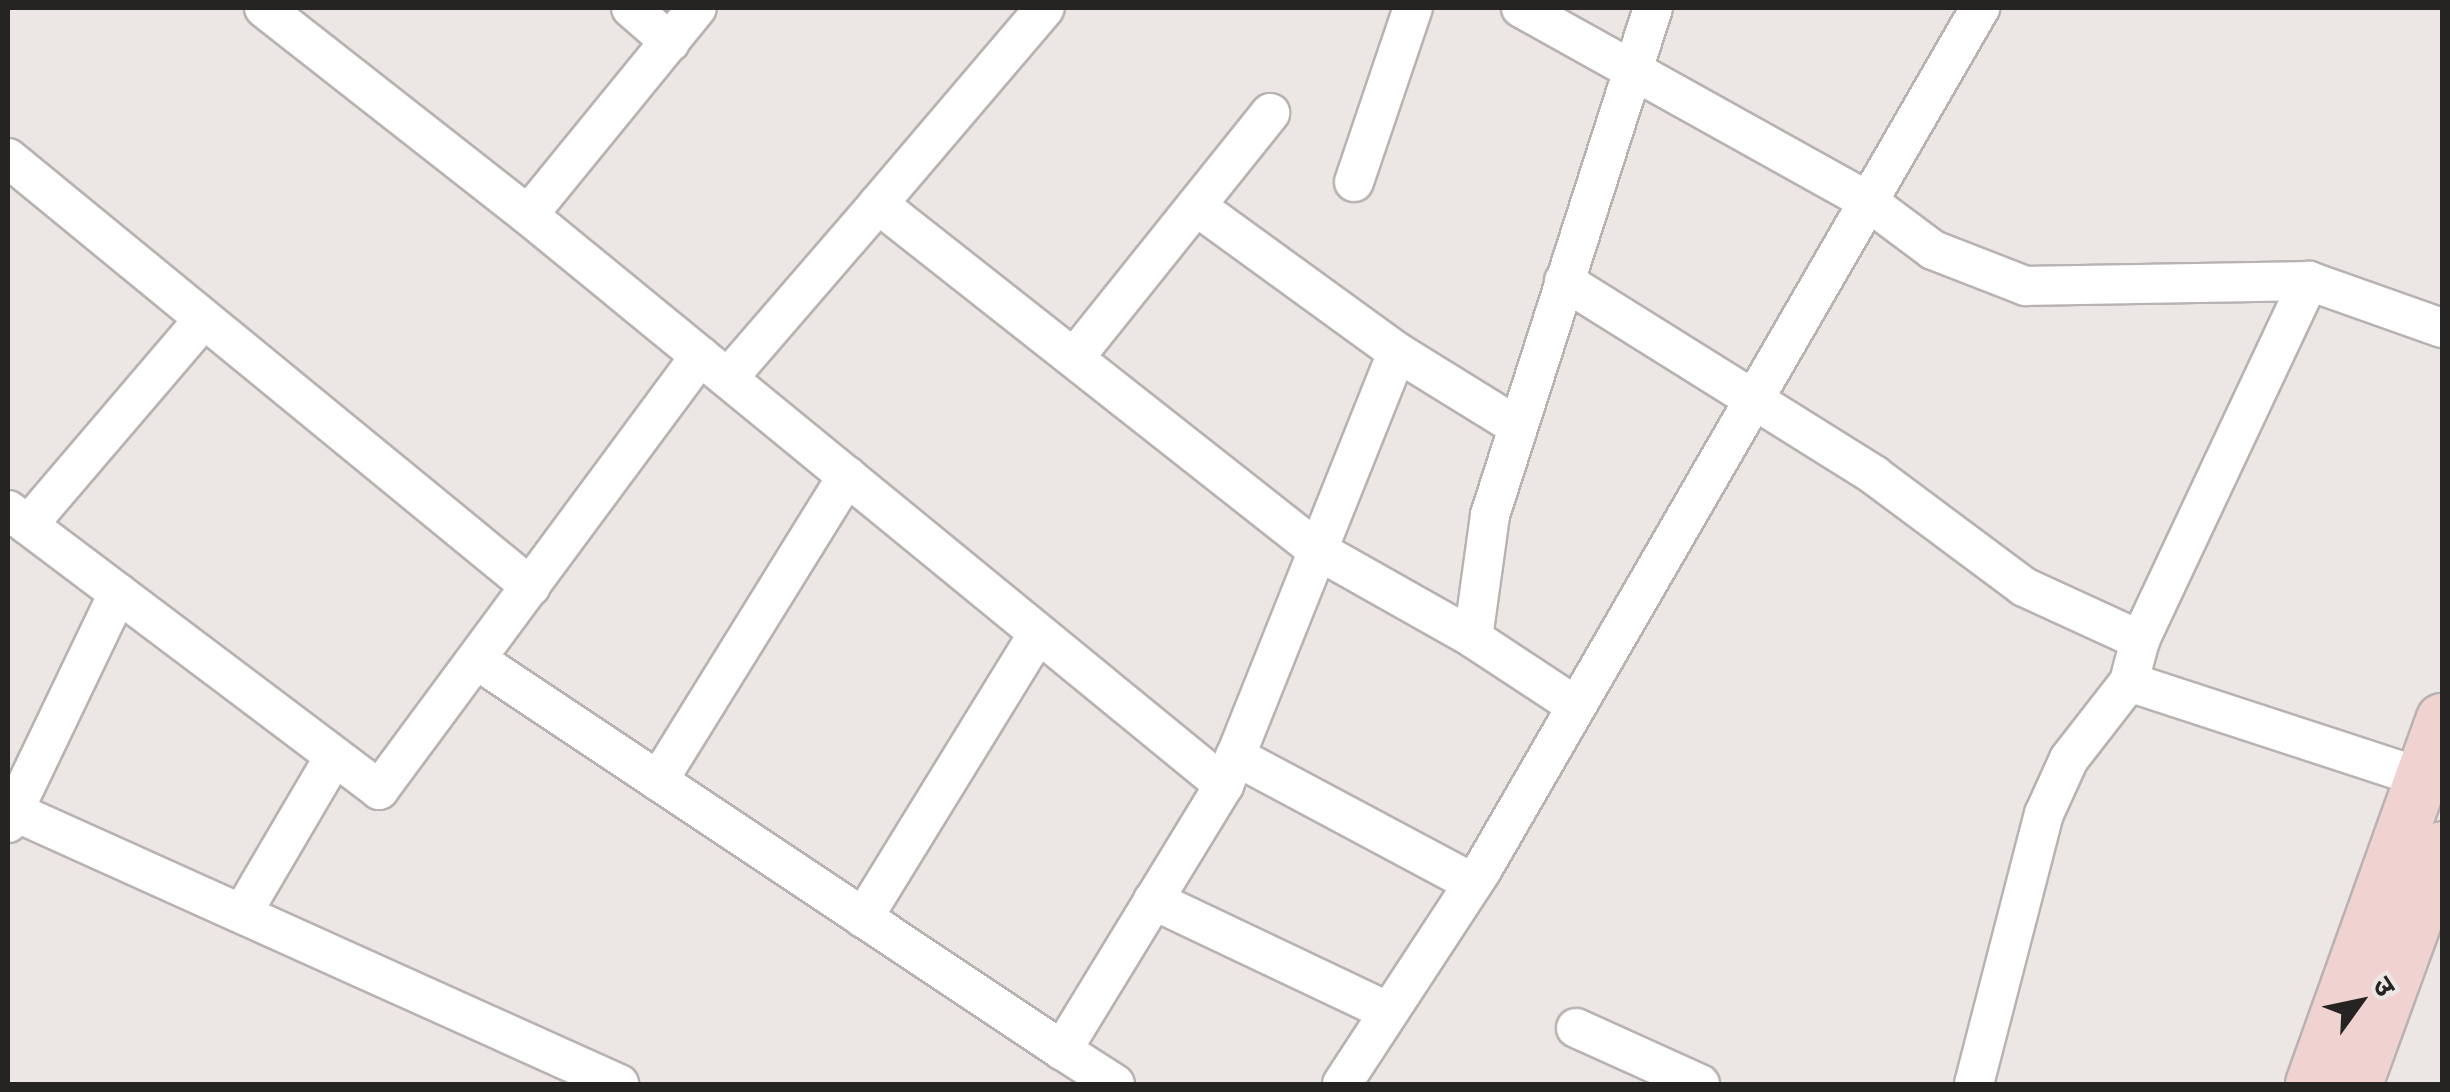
<!DOCTYPE html>
<meta charset="utf-8">
<style>
body{margin:0}
#map{position:relative;width:2450px;height:1092px;overflow:hidden;background:#ece6e5;font-family:Manrope,"Noto Sans Devanagari",sans-serif}
div>[style]{position:absolute}
[style*='--x']{left:calc(var(--x)*1px);top:calc(var(--y)*1px);width:calc(var(--w)*1px);rotate:calc(var(--a)*1deg)}
.roads{filter:drop-shadow(2px 0 #b8b3b2) drop-shadow(-2px 0 #b8b3b2) drop-shadow(0 2px #b8b3b2) drop-shadow(0 -2px #b8b3b2)}
.street>*{height:38px;margin:-19px;padding:0 19px;transform-origin:19px;border-radius:19px;background:#fff}
.secondary>*{height:52px;margin:-26px;padding:0 26px;transform-origin:26px;border-radius:26px;background:#f0d3d0}
span{translate:-50% -50%;white-space:nowrap;text-align:center;line-height:1.15;-webkit-text-stroke:9px #ece6e5;paint-order:stroke}
.frame{position:absolute;inset:0;border:10px solid #262423;pointer-events:none}
.north{position:absolute;left:2310px;top:952px;width:100px;height:100px;-webkit-text-stroke:8px #ece6e5;paint-order:stroke;rotate:57deg;font-size:28px;font-weight:700;line-height:40px;text-align:center;color:#262423}
.north::after{content:'';display:block;margin:auto;width:35px;height:45px;background:#262423;clip-path:polygon(50% 0,100% 100%,50% 72%,0 100%)}
</style>
<div id="map">
<div class="roads">
<div class="street">
<i style="--x:264;--y:8;--w:335;--a:38.1"></i>
<i style="--x:528;--y:215;--w:267;--a:-50.8"></i>
<i style="--x:631;--y:8;--w:52;--a:41.1"></i>
<i style="--x:1521;--y:8;--w:395;--a:29.1"></i>
<i style="--x:1866;--y:200;--w:84;--a:36.7"></i>
<i style="--x:1933;--y:250;--w:100;--a:21.2"></i>
<i style="--x:2026;--y:286;--w:283;--a:-1"></i>
<i style="--x:2309;--y:281;--w:141;--a:19.5"></i>
<i style="--x:8;--y:158;--w:676;--a:39.36"></i>
<i style="--x:1354;--y:182;--w:184;--a:-71.3"></i>
<i style="--x:878;--y:204;--w:257;--a:-49.6"></i>
<i style="--x:1196;--y:206;--w:248;--a:36"></i>
<i style="--x:528;--y:215;--w:900;--a:39.32"></i>
<i style="--x:1224;--y:785;--w:311;--a:121.4"></i>
<i style="--x:1062;--y:1050;--w:63;--a:32.7"></i>
<i style="--x:1564;--y:281;--w:366;--a:32"></i>
<i style="--x:1874;--y:475;--w:187;--a:36.7"></i>
<i style="--x:2024;--y:587;--w:128;--a:24.6"></i>
<i style="--x:1074;--y:358;--w:314;--a:-51.3"></i>
<i style="--x:728;--y:378;--w:230;--a:-49.2"></i>
<i style="--x:878;--y:204;--w:559;--a:38.24"></i>
<i style="--x:1317;--y:550;--w:179;--a:29.4"></i>
<i style="--x:8;--y:510;--w:465;--a:37"></i>
<i style="--x:379;--y:790;--w:540;--a:-53.51"></i>
<i style="--x:28;--y:525;--w:270;--a:-49.5"></i>
<i style="--x:477;--y:660;--w:703;--a:33.69"></i>
<i style="--x:2129;--y:682;--w:308;--a:18.1"></i>
<i style="--x:1576;--y:706;--w:123;--a:-146.6"></i>
<i style="--x:1473;--y:638;--w:124;--a:-82.1"></i>
<i style="--x:1490;--y:515;--w:533;--a:-72.18"></i>
<i style="--x:1235;--y:756;--w:270;--a:28.1"></i>
<i style="--x:658;--y:781;--w:359;--a:-58.2"></i>
<i style="--x:1224;--y:785;--w:466;--a:-68.2"></i>
<i style="--x:1397;--y:352;--w:141;--a:31.7"></i>
<i style="--x:13;--y:811;--w:665;--a:24.25"></i>
<i style="--x:8;--y:823;--w:255;--a:-64.4"></i>
<i style="--x:1153;--y:900;--w:261;--a:25.4"></i>
<i style="--x:243;--y:912;--w:180;--a:-59.6"></i>
<i style="--x:863;--y:918;--w:334;--a:-58.4"></i>
<i style="--x:1576;--y:1028;--w:136;--a:24.3"></i>
<i style="--x:1342;--y:1084;--w:256;--a:-56.8"></i>
<i style="--x:1482;--y:870;--w:996;--a:-59.98"></i>
<i style="--x:1974;--y:1084;--w:279;--a:-75.5"></i>
<i style="--x:2044;--y:814;--w:60;--a:-65.6"></i>
<i style="--x:2069;--y:759;--w:98;--a:-52.1"></i>
<i style="--x:2129;--y:682;--w:43;--a:-75.3"></i>
<i style="--x:2140;--y:640;--w:397;--a:-64.8"></i>
</div>
<div class="secondary">
<i style="--x:2312;--y:1084;--w:387;--a:-70.3"></i>
<i style="--x:2356;--y:1084;--w:251;--a:-70"></i>
</div>
</div>
<div class="frame"></div>
<div class="north">उ</div>
</div>
